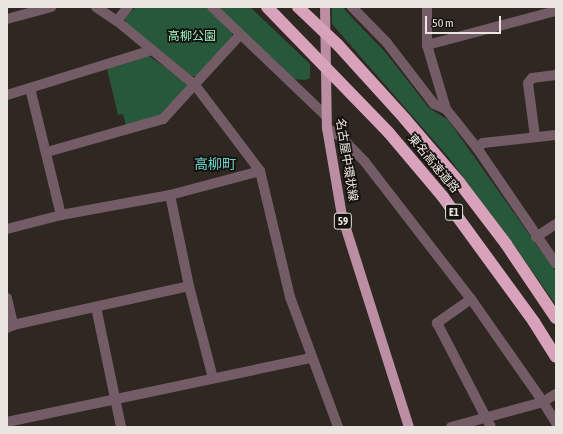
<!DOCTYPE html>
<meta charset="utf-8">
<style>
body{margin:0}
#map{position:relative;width:563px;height:434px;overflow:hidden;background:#2f2722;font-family:"Asap Condensed","Noto Sans JP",sans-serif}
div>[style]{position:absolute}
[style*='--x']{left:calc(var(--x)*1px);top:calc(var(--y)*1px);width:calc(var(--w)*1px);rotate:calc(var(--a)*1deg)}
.green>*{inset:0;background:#28583c}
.minor>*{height:10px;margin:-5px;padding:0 5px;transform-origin:5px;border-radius:5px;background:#735c66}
.major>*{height:10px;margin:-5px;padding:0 5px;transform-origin:5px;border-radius:5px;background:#bc8ea3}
.highway>*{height:12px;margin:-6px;padding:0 6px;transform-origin:6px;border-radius:6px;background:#d9a2bb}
span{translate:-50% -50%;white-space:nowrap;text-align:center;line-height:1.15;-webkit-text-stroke:3.5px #14110e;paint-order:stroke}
.shield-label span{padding:1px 3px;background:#14110e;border:1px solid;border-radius:3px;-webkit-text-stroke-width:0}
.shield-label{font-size:11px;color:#ebe5e1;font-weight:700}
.park-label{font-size:12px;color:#a0f0bf}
.street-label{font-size:12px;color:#ebe5e1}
.quarter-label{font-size:14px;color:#69d3c9}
.frame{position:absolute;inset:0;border:8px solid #ebe5e1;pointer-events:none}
.scale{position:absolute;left:425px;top:16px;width:76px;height:18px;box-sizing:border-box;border:2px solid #ebe5e1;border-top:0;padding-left:5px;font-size:12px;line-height:14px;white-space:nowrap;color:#ebe5e1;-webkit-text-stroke:3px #14110e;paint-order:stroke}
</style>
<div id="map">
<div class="green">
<i style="clip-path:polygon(136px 7px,206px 7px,232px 33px,232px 38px,196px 76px,192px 76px,126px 23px,125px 18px)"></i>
<i style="clip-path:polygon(217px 7px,250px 7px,310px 64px,310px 78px,305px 80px,293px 79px)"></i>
<i style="clip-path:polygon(332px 7px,342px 7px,386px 53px,429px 108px,448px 120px,556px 272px,556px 305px,509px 238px,449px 158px,332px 24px)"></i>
<i style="clip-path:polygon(149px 56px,186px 82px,187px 88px,161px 116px,126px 125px,123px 114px,118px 115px,107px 69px)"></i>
</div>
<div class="minor">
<i style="--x:96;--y:7;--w:25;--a:34"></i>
<i style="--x:117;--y:21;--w:101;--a:39.4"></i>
<i style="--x:195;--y:85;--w:108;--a:52.9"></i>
<i style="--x:260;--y:171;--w:130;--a:76.6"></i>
<i style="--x:290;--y:297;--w:139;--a:69.7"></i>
<i style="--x:212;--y:7;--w:158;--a:43.7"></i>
<i style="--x:352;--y:7;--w:50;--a:45.8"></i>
<i style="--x:387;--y:43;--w:77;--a:52.4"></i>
<i style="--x:434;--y:104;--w:13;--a:23"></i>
<i style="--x:427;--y:7;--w:38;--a:90"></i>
<i style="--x:427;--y:45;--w:67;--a:73.5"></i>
<i style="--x:446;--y:109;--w:50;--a:51.5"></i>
<i style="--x:477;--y:148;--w:140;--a:55.7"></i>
<i style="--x:7;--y:19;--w:46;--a:-15.3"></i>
<i style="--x:117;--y:21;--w:18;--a:-52"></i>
<i style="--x:427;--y:45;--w:133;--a:-14.8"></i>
<i style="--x:30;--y:88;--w:131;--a:76.3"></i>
<i style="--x:7;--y:95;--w:152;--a:-17.2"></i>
<i style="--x:327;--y:128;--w:17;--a:33"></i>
<i style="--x:341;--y:137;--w:35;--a:46"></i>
<i style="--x:365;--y:162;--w:173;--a:52.3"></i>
<i style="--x:471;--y:299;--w:126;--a:55"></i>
<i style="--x:543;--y:402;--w:25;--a:58"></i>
<i style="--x:535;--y:137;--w:54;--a:-97.4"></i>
<i style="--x:528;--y:83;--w:6;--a:-51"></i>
<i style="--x:532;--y:78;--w:24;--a:-7"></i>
<i style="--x:477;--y:148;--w:8;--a:-40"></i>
<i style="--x:483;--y:143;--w:73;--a:-6.3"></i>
<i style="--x:47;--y:152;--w:121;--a:-15.9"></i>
<i style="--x:163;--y:119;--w:114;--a:-47.5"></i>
<i style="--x:170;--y:195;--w:93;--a:78.2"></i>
<i style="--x:189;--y:286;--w:95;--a:75.4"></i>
<i style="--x:7;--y:229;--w:56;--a:-14.5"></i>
<i style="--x:61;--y:215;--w:111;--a:-10.4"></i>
<i style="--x:170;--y:195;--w:93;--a:-14.9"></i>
<i style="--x:536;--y:237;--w:24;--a:-33"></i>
<i style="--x:7;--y:298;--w:28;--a:77"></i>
<i style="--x:471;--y:299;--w:42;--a:144.8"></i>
<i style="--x:437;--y:323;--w:117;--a:62.6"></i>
<i style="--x:96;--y:307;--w:123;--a:78.2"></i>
<i style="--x:7;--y:328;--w:7;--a:-27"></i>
<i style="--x:13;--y:325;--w:180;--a:-12.5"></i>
<i style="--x:7;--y:422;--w:312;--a:-11.9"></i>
<i style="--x:451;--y:427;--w:95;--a:-15.2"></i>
<i style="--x:543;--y:402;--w:15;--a:-32"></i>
</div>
<div class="major">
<i style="--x:325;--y:7;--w:121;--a:89.1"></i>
<i style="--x:327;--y:128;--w:89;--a:80.3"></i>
<i style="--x:342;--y:216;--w:221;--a:72.4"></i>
</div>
<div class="highway">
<i style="--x:267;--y:7;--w:175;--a:45.9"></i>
<i style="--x:389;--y:133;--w:84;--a:49.8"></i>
<i style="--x:443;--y:197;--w:155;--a:53.9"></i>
<i style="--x:534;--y:322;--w:41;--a:57.8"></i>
<i style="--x:298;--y:7;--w:55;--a:43.5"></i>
<i style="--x:338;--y:45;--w:100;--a:47.8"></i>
<i style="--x:405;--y:119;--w:83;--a:49.4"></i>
<i style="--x:459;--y:182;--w:78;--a:52.8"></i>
<i style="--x:506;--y:244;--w:89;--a:56"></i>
</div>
<div class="shield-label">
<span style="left:454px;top:212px">E1</span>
<span style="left:343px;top:221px">59</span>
</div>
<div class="park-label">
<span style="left:192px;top:37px">高柳公園</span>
</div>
<div class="street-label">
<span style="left:346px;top:160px;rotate:81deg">名古屋中環状線</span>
<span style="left:433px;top:164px;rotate:50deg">東名高速道路</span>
</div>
<div class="quarter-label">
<span style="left:215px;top:164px">高柳町</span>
</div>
<div class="frame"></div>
<div class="scale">50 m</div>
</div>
